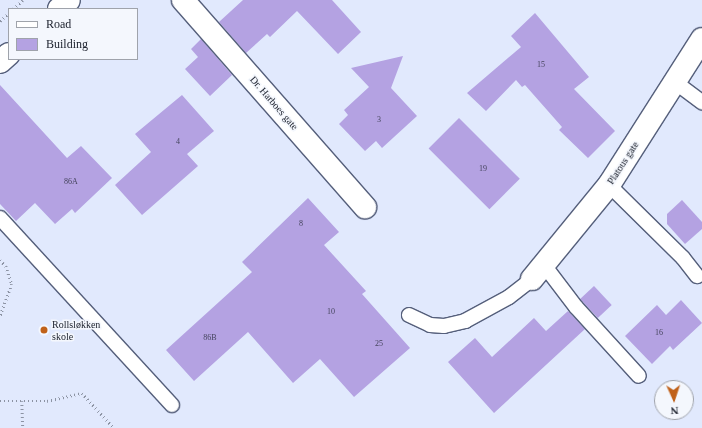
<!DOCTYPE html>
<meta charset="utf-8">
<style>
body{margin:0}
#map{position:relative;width:702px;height:428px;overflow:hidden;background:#e1e9fd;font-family:"Times New Roman",serif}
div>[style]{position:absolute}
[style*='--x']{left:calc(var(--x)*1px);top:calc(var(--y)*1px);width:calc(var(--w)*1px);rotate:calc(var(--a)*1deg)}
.building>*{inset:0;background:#b4a2e2;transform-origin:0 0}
.path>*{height:2.5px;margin-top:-1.25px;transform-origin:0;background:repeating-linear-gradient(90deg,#8c93a3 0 1px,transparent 0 4px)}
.roads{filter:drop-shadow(1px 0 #555f7b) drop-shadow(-1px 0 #555f7b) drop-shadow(0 1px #555f7b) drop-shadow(0 -1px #555f7b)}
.lane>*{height:14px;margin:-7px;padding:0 7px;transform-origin:7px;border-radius:7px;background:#fff}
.street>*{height:22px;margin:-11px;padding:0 11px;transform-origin:11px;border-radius:11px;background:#fff}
.dots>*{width:11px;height:11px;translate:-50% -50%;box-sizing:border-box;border:2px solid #f4f7fd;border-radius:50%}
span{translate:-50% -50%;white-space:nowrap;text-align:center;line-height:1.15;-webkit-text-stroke:3px #f4f7fd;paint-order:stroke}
.number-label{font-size:8px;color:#45445d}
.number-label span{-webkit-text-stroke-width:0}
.street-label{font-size:10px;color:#202531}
.poi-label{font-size:10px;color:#202531}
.left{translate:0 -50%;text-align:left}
.legend{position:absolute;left:8px;top:8px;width:130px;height:52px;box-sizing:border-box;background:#f4f7fd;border:1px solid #9fa3ab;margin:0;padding:5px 7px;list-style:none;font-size:12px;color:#202531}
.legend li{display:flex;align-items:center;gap:8px;height:20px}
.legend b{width:20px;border:1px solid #9fa3ab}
.north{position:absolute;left:654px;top:380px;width:40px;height:40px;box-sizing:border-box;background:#f4f7fd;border:1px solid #9fa3ab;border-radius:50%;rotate:177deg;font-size:11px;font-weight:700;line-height:16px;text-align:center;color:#202531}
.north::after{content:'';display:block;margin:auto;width:14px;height:18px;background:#c06119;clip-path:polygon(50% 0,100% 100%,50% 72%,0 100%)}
</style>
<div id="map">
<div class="building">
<i style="clip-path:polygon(243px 0,332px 0,361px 32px,338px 54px,297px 11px,270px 37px,267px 34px,246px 53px,219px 22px)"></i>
<i style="clip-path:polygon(535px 13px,589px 77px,574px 89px,615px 131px,588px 158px,559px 130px,562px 127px,525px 85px,522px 87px,516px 80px,486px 111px,467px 93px,521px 47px,511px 36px)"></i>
<i style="clip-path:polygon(201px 39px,232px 75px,210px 96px,185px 69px,198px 57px,191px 49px)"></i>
<i style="clip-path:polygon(403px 56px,391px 88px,417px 116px,382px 148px,376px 141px,365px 151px,339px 124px,348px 115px,344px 110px,369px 87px,351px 68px)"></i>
<i style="clip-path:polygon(0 85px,67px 158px,81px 146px,112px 178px,75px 213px,72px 209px,55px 224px,35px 203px,16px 221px,0 204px)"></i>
<i style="clip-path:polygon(182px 95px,214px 131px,187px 154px,198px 166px,142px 215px,115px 185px,151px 152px,135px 134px)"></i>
<i style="left:459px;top:118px;width:86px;height:43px;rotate:45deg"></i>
<i style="clip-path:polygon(308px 198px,339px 232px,324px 245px,366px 291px,362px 294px,410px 348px,354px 397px,320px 359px,293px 383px,248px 332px,194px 381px,166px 350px,252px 272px,242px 262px)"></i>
<i style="clip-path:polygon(682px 200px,702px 222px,702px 229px,685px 244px,667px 224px,667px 214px)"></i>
<i style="left:594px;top:286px;width:26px;height:19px;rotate:47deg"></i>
<i style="clip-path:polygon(681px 300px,702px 323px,673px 350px,670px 346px,652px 364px,625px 336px,657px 305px,666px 315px)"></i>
<i style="clip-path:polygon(568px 311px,585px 329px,494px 413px,448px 362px,475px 338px,492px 357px,534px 318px,546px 331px)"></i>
</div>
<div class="path">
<i style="--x:13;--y:9;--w:13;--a:-42"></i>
<i style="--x:0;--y:21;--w:12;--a:-42"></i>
<i style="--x:0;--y:260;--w:8;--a:45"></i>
<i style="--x:6;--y:266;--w:19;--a:72"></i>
<i style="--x:12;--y:284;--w:35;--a:110"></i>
<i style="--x:0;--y:401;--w:47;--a:0"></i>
<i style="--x:47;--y:401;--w:36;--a:-13"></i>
<i style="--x:82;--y:393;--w:47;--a:47.6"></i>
<i style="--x:22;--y:401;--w:27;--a:88"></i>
</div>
<div class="roads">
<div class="lane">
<i style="--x:675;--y:82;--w:34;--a:37"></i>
<i style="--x:609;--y:185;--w:104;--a:44.6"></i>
<i style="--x:683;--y:258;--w:23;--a:52"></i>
<i style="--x:0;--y:218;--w:254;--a:47.4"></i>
<i style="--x:544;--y:265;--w:53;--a:52.7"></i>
<i style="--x:576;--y:307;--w:93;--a:47.6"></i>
<i style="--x:409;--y:315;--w:23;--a:25"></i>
<i style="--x:430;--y:325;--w:14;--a:4"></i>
<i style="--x:444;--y:326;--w:22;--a:-13"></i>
<i style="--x:465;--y:321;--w:50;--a:-28.6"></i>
<i style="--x:509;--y:297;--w:29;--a:-38"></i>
</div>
<div class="street">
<i style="--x:183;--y:0;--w:276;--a:48.7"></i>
<i style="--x:59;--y:9;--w:13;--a:-42"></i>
<i style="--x:0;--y:62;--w:12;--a:-42"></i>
<i style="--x:532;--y:279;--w:122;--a:-50.7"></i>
<i style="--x:609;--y:185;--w:173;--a:-57.5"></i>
</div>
</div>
<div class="dots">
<i style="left:44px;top:330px;background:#c06119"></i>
</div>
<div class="number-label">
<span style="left:541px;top:65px">15</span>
<span style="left:379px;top:120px">3</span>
<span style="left:178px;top:142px">4</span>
<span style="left:483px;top:169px">19</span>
<span style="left:71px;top:182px">86A</span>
<span style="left:301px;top:224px">8</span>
<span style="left:331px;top:312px">10</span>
<span style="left:659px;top:333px">16</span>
<span style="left:210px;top:338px">86B</span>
<span style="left:379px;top:344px">25</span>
</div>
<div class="street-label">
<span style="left:274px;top:103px;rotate:49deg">Dr. Harboes gate</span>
<span style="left:623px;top:163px;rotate:-57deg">Platous gate</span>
</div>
<div class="poi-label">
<span class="left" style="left:52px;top:330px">Rollsløkken<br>skole</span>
</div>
<ul class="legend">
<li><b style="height:5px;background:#fff"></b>Road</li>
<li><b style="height:11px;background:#b4a2e2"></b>Building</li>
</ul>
<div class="north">N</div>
</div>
